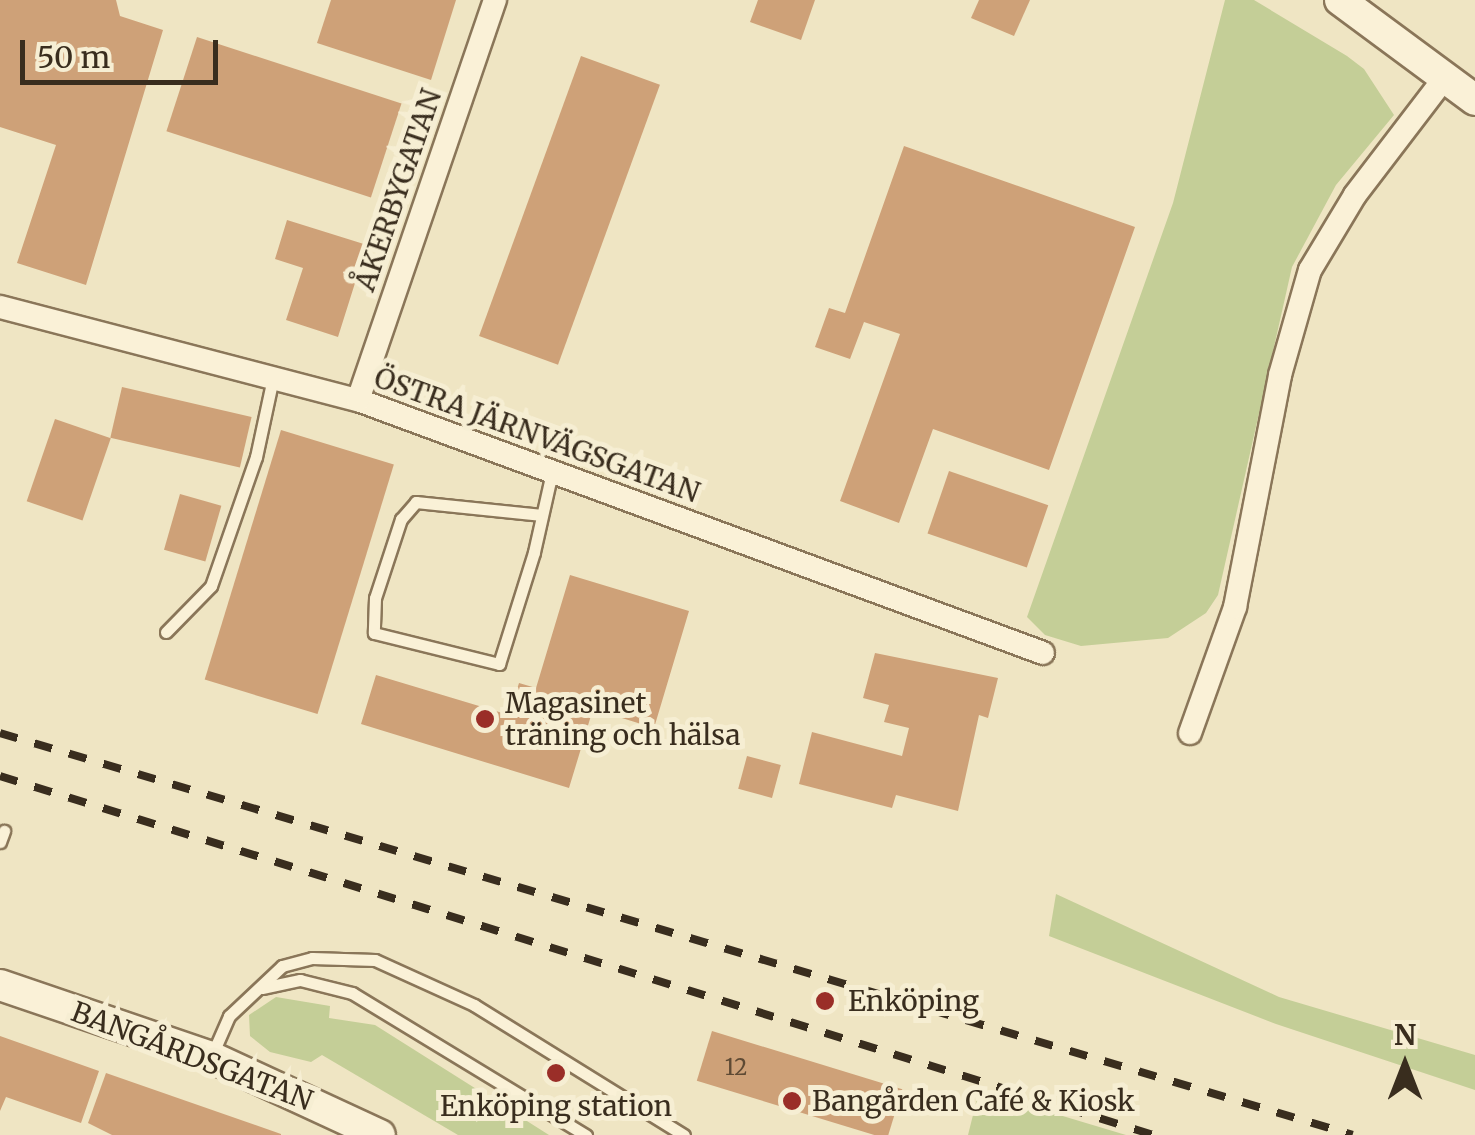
<!DOCTYPE html>
<meta charset="utf-8">
<style>
body{margin:0}
#map{position:relative;width:1475px;height:1135px;overflow:hidden;background:#efe5c3;font-family:Merriweather,serif}
div>[style]{position:absolute}
[style*='--x']{left:calc(var(--x)*1px);top:calc(var(--y)*1px);width:calc(var(--w)*1px);rotate:calc(var(--a)*1deg)}
.green>*{inset:0;background:#c4ce97}
.building>*{inset:0;background:#cea178;transform-origin:0 0}
.roads{filter:drop-shadow(2px 0 #8a7659) drop-shadow(-2px 0 #8a7659) drop-shadow(0 2px #8a7659) drop-shadow(0 -2px #8a7659)}
.service>*{height:11px;margin:-5.5px;padding:0 5.5px;transform-origin:5.5px;border-radius:5.5px;background:#faf1d7}
.minor>*{height:22px;margin:-11px;padding:0 11px;transform-origin:11px;border-radius:11px;background:#faf1d7}
.secondary>*{height:30px;margin:-15px;padding:0 15px;transform-origin:15px;border-radius:15px;background:#faf1d7}
.rail>*{height:8px;margin-top:-4px;transform-origin:0;background:repeating-linear-gradient(90deg,#392d1e 0 18px,transparent 0 36px)}
.dots>*{width:28px;height:28px;translate:-50% -50%;box-sizing:border-box;border:5px solid #f6eed3;border-radius:50%}
span{translate:-50% -50%;white-space:nowrap;text-align:center;line-height:1.15;-webkit-text-stroke:10px #f6eed3;paint-order:stroke}
.number-label{font-size:22px;color:#5e4a34}
.number-label span{-webkit-text-stroke-width:0}
.street-label{font-size:28px;color:#392d1e}
.poi-label{font-size:28px;color:#392d1e}
.left{translate:0 -50%;text-align:left}
.north{position:absolute;left:1355px;top:1015px;width:100px;height:100px;-webkit-text-stroke:8px #f6eed3;paint-order:stroke;rotate:0deg;font-size:28px;font-weight:700;line-height:40px;text-align:center;color:#392d1e}
.north::after{content:'';display:block;margin:auto;width:35px;height:45px;background:#392d1e;clip-path:polygon(50% 0,100% 100%,50% 72%,0 100%)}
.scale{position:absolute;left:20px;top:40px;width:198px;height:45px;box-sizing:border-box;border:5px solid #392d1e;border-top:0;padding-left:12px;font-size:30px;line-height:35px;white-space:nowrap;color:#392d1e;-webkit-text-stroke:8px #f6eed3;paint-order:stroke}
</style>
<div id="map">
<div class="green">
<i style="clip-path:polygon(1225px 0,1254px 0,1347px 56px,1364px 69px,1394px 115px,1336px 185px,1292px 267px,1218px 595px,1206px 613px,1168px 638px,1081px 646px,1045px 635px,1027px 617px,1173px 203px)"></i>
<i style="clip-path:polygon(1056px 894px,1279px 997px,1475px 1055px,1475px 1090px,1276px 1024px,1049px 936px)"></i>
<i style="clip-path:polygon(276px 997px,330px 1006px,329px 1018px,375px 1025px,549px 1135px,458px 1135px,322px 1055px,311px 1062px,270px 1052px,250px 1036px,249px 1015px)"></i>
<i style="clip-path:polygon(979px 1091px,1126px 1135px,968px 1135px)"></i>
</div>
<div class="building">
<i style="clip-path:polygon(0 0,116px 0,120px 16px,163px 30px,86px 285px,17px 263px,56px 145px,0 127px)"></i>
<i style="clip-path:polygon(331px 0,456px 0,431px 80px,317px 43px)"></i>
<i style="clip-path:polygon(758px 0,815px 0,801px 40px,750px 22px)"></i>
<i style="clip-path:polygon(979px 0,1030px 0,1014px 36px,971px 18px)"></i>
<i style="left:197px;top:37px;width:215px;height:99px;rotate:18deg"></i>
<i style="left:581px;top:56px;width:84px;height:298px;rotate:20deg"></i>
<i style="clip-path:polygon(904px 146px,1135px 227px,1049px 470px,933px 429px,899px 523px,840px 501px,900px 334px,864px 322px,850px 359px,815px 347px,829px 308px,845px 313px)"></i>
<i style="clip-path:polygon(287px 220px,367px 245px,338px 337px,286px 320px,303px 268px,275px 259px)"></i>
<i style="left:122px;top:387px;width:133px;height:52px;rotate:13deg"></i>
<i style="left:55px;top:419px;width:59px;height:87px;rotate:19deg"></i>
<i style="left:281px;top:430px;width:118px;height:261px;rotate:17deg"></i>
<i style="left:949px;top:471px;width:105px;height:66px;rotate:19deg"></i>
<i style="left:180px;top:494px;width:43px;height:58px;rotate:16deg"></i>
<i style="clip-path:polygon(570px 575px,689px 611px,654px 728px,593px 709px,569px 788px,361px 724px,376px 675px,509px 715px,519px 683px,536px 688px)"></i>
<i style="clip-path:polygon(875px 653px,998px 678px,988px 718px,979px 715px,958px 811px,896px 795px,892px 808px,799px 784px,812px 732px,902px 756px,909px 728px,884px 722px,889px 705px,863px 698px)"></i>
<i style="left:747px;top:756px;width:35px;height:34px;rotate:15deg"></i>
<i style="left:712px;top:1031px;width:199px;height:52px;rotate:17deg"></i>
<i style="clip-path:polygon(0 1036px,99px 1071px,81px 1123px,6px 1097px,0 1111px)"></i>
<i style="clip-path:polygon(106px 1073px,281px 1134px,281px 1135px,112px 1135px,88px 1123px)"></i>
</div>
<div class="roads">
<div class="service">
<i style="--x:542;--y:515;--w:127;--a:-174.1"></i>
<i style="--x:416;--y:502;--w:23;--a:131"></i>
<i style="--x:401;--y:519;--w:83;--a:108.2"></i>
<i style="--x:375;--y:598;--w:35;--a:92"></i>
<i style="--x:374;--y:633;--w:129;--a:13.9"></i>
<i style="--x:499;--y:664;--w:117;--a:-72.6"></i>
<i style="--x:534;--y:552;--w:82;--a:-77.3"></i>
<i style="--x:166;--y:632;--w:64;--a:-45.6"></i>
<i style="--x:211;--y:586;--w:137;--a:-70.8"></i>
<i style="--x:256;--y:457;--w:81;--a:-77.9"></i>
<i style="--x:0;--y:842;--w:12;--a:-70"></i>
<i style="--x:262;--y:988;--w:39;--a:-12"></i>
<i style="--x:300;--y:980;--w:54;--a:14"></i>
<i style="--x:352;--y:993;--w:274;--a:31.3"></i>
<i style="--x:212;--y:1055;--w:43;--a:-66.4"></i>
<i style="--x:229;--y:1016;--w:73;--a:-43.3"></i>
<i style="--x:282;--y:966;--w:31;--a:-15"></i>
<i style="--x:312;--y:958;--w:63;--a:1.8"></i>
<i style="--x:375;--y:960;--w:109;--a:24.4"></i>
<i style="--x:474;--y:1005;--w:247;--a:31.8"></i>
</div>
<div class="minor">
<i style="--x:0;--y:307;--w:370;--a:14.6"></i>
<i style="--x:358;--y:400;--w:730;--a:20.27"></i>
<i style="--x:358;--y:400;--w:423;--a:-71.1"></i>
<i style="--x:1190;--y:733;--w:134;--a:-70.3"></i>
<i style="--x:1235;--y:607;--w:236;--a:-79"></i>
<i style="--x:1280;--y:375;--w:109;--a:-74.1"></i>
<i style="--x:1310;--y:270;--w:87;--a:-59"></i>
<i style="--x:1355;--y:195;--w:150;--a:-52.6"></i>
</div>
<div class="secondary">
<i style="--x:1340;--y:0;--w:168;--a:36.5"></i>
<i style="--x:0;--y:985;--w:223;--a:18.8"></i>
<i style="--x:211;--y:1057;--w:186;--a:24.8"></i>
</div>
</div>
<div class="rail">
<i style="--x:0;--y:733;--w:1411;--a:16.55"></i>
<i style="--x:0;--y:776;--w:1208;--a:17.29"></i>
</div>
<div class="dots">
<i style="left:485px;top:719px;background:#9a2e28"></i>
<i style="left:825px;top:1001px;background:#9a2e28"></i>
<i style="left:556px;top:1073px;background:#9a2e28"></i>
<i style="left:792px;top:1101px;background:#9a2e28"></i>
</div>
<div class="number-label">
<span style="left:736px;top:1068px">12</span>
</div>
<div class="street-label">
<span style="left:398px;top:190px;rotate:-71deg">ÅKERBYGATAN</span>
<span style="left:537px;top:435px;rotate:20deg">ÖSTRA JÄRNVÄGSGATAN</span>
<span style="left:192px;top:1056px;rotate:21deg">BANGÅRDSGATAN</span>
</div>
<div class="poi-label">
<span class="left" style="left:505px;top:719px">Magasinet<br>träning och hälsa</span>
<span class="left" style="left:848px;top:1001px">Enköping</span>
<span class="left" style="left:812px;top:1101px">Bangården Café &amp; Kiosk</span>
<span style="left:556px;top:1106px">Enköping station</span>
</div>
<div class="north">N</div>
<div class="scale">50 m</div>
</div>
